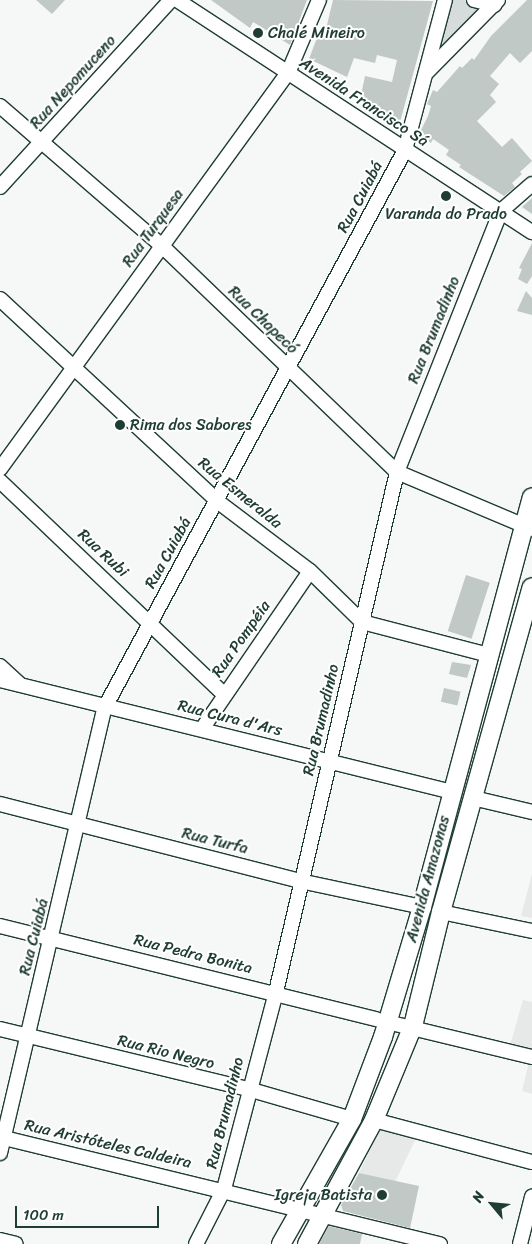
<!DOCTYPE html>
<meta charset="utf-8">
<style>
body{margin:0}
#map{position:relative;width:532px;height:1244px;overflow:hidden;background:#f6f7f7;font-family:Sriracha,sans-serif}
div>[style]{position:absolute}
[style*='--x']{left:calc(var(--x)*1px);top:calc(var(--y)*1px);width:calc(var(--w)*1px);rotate:calc(var(--a)*1deg)}
.built>*{inset:0;background:#e6e9e8}
.green>*{inset:0;background:#d6dcdb}
.building>*{inset:0;background:#c0c9c6;transform-origin:0 0}
.roads{filter:drop-shadow(1px 0 #1f3d34) drop-shadow(-1px 0 #1f3d34) drop-shadow(0 1px #1f3d34) drop-shadow(0 -1px #1f3d34)}
.minor>*{height:14px;margin:-7px;padding:0 7px;transform-origin:7px;border-radius:7px;background:#fff}
.major>*{height:18px;margin:-9px;padding:0 9px;transform-origin:9px;border-radius:9px;background:#fff}
.dots>*{width:14px;height:14px;translate:-50% -50%;box-sizing:border-box;border:2px solid #fff;border-radius:50%}
span{translate:-50% -50%;white-space:nowrap;text-align:center;line-height:1.15;-webkit-text-stroke:4px #fff;paint-order:stroke}
.poi-label{font-size:16px;color:#1f3d34}
.left{translate:0 -50%;text-align:left}
.right{translate:-100% -50%;text-align:right}
.street-label{font-size:16px;color:#1f3d34}
.north{position:absolute;left:467px;top:1179px;width:50px;height:50px;-webkit-text-stroke:4px #fff;paint-order:stroke;rotate:298deg;font-size:14px;font-weight:700;line-height:20px;text-align:center;color:#1f3d34}
.north::after{content:'';display:block;margin:auto;width:18px;height:22px;background:#1f3d34;clip-path:polygon(50% 0,100% 100%,50% 72%,0 100%)}
.scale{position:absolute;left:15px;top:1206px;width:144px;height:22px;box-sizing:border-box;border:2px solid #1f3d34;border-top:0;padding-left:6px;font-size:15px;line-height:18px;white-space:nowrap;color:#1f3d34;-webkit-text-stroke:4px #fff;paint-order:stroke}
</style>
<div id="map">
<div class="built">
<i style="clip-path:polygon(532px 874px,532px 918px,521px 916px)"></i>
<i style="clip-path:polygon(523px 1000px,532px 1002px,532px 1054px,509px 1049px)"></i>
<i style="clip-path:polygon(529px 1062px,532px 1063px,532px 1094px,522px 1091px)"></i>
<i style="clip-path:polygon(381px 1128px,416px 1138px,395px 1182px,359px 1173px)"></i>
</div>
<div class="green">
<i style="clip-path:polygon(445px 0,472px 0,493px 5px,428px 71px)"></i>
</div>
<div class="building">
<i style="clip-path:polygon(36px 0,65px 0,52px 14px)"></i>
<i style="clip-path:polygon(211px 0,307px 0,290px 45px,253px 22px,250px 28px)"></i>
<i style="clip-path:polygon(333px 0,433px 1px,400px 122px,360px 100px,365px 76px,392px 82px,397px 60px,377px 55px,375px 63px,354px 58px,347px 77px,309px 59px,321px 27px,326px 29px)"></i>
<i style="clip-path:polygon(527px 0,532px 0,532px 51px,520px 63px,510px 53px,490px 76px,499px 84px,490px 95px,496px 102px,477px 121px,502px 147px,512px 138px,532px 161px,520px 172px,522px 174px,512px 183px,515px 187px,504px 196px,459px 167px,461px 165px,446px 155px,449px 150px,433px 139px,431px 143px,418px 136px,428px 116px,431px 106px,427px 104px,433px 90px,437px 92px,460px 66px,462px 68px,472px 58px,474px 60px,491px 36px)"></i>
<i style="clip-path:polygon(532px 198px,532px 214px,522px 207px)"></i>
<i style="clip-path:polygon(532px 243px,532px 276px,527px 284px,518px 279px,522px 269px,519px 268px)"></i>
<i style="clip-path:polygon(526px 291px,532px 298px,532px 315px,517px 311px)"></i>
<i style="left:466px;top:575px;width:25px;height:59px;rotate:18deg"></i>
<i style="clip-path:polygon(452px 662px,471px 665px,467px 678px,449px 674px)"></i>
<i style="left:444px;top:688px;width:17px;height:14px;rotate:13deg"></i>
<i style="clip-path:polygon(359px 1173px,419px 1186px,410px 1228px,343px 1211px,341px 1205px)"></i>
<i style="clip-path:polygon(329px 1226px,362px 1234px,360px 1244px,319px 1244px)"></i>
</div>
<div class="roads">
<div class="minor">
<i style="--x:177;--y:0;--w:424;--a:33.2"></i>
<i style="--x:474;--y:0;--w:21;--a:14"></i>
<i style="--x:427;--y:72;--w:101;--a:-45.4"></i>
<i style="--x:0;--y:106;--w:213;--a:40.8"></i>
<i style="--x:161;--y:245;--w:327;--a:43.9"></i>
<i style="--x:397;--y:472;--w:147;--a:22.9"></i>
<i style="--x:0;--y:187;--w:253;--a:-47.6"></i>
<i style="--x:0;--y:299;--w:296;--a:42.9"></i>
<i style="--x:217;--y:501;--w:116;--a:37"></i>
<i style="--x:310;--y:571;--w:73;--a:44.4"></i>
<i style="--x:362;--y:622;--w:131;--a:14.6"></i>
<i style="--x:0;--y:469;--w:490;--a:-54"></i>
<i style="--x:288;--y:73;--w:79;--a:-67"></i>
<i style="--x:0;--y:481;--w:309;--a:43.6"></i>
<i style="--x:0;--y:666;--w:26;--a:43"></i>
<i style="--x:0;--y:680;--w:466;--a:13.9"></i>
<i style="--x:202;--y:729;--w:191;--a:-55.6"></i>
<i style="--x:473;--y:798;--w:61;--a:13.3"></i>
<i style="--x:0;--y:804;--w:310;--a:14.4"></i>
<i style="--x:300;--y:881;--w:125;--a:12"></i>
<i style="--x:441;--y:912;--w:93;--a:11.8"></i>
<i style="--x:0;--y:926;--w:388;--a:13.9"></i>
<i style="--x:387;--y:1022;--w:149;--a:13.6"></i>
<i style="--x:0;--y:1029;--w:255;--a:13.6"></i>
<i style="--x:248;--y:1089;--w:108;--a:16.1"></i>
<i style="--x:374;--y:1120;--w:163;--a:14.9"></i>
<i style="--x:0;--y:1137;--w:453;--a:13.7"></i>
<i style="--x:0;--y:1153;--w:458;--a:-76.8"></i>
<i style="--x:105;--y:707;--w:633;--a:-61.69"></i>
<i style="--x:405;--y:150;--w:155;--a:-75.1"></i>
<i style="--x:0;--y:1240;--w:16;--a:14"></i>
<i style="--x:196;--y:1244;--w:62;--a:-63"></i>
<i style="--x:224;--y:1189;--w:204;--a:-75.2"></i>
<i style="--x:276;--y:992;--w:534;--a:-76.9"></i>
<i style="--x:397;--y:472;--w:281;--a:-68.3"></i>
<i style="--x:501;--y:211;--w:41;--a:-41.1"></i>
<i style="--x:520;--y:1244;--w:49;--a:-75.7"></i>
</div>
<div class="major">
<i style="--x:281;--y:1244;--w:144;--a:-60.4"></i>
<i style="--x:352;--y:1119;--w:88;--a:-69.3"></i>
<i style="--x:383;--y:1037;--w:136;--a:-73.3"></i>
<i style="--x:422;--y:907;--w:424;--a:-75"></i>
<i style="--x:307;--y:1244;--w:141;--a:-61.6"></i>
<i style="--x:374;--y:1120;--w:102;--a:-67.5"></i>
<i style="--x:413;--y:1026;--w:117;--a:-76.2"></i>
<i style="--x:441;--y:912;--w:337;--a:-74.4"></i>
</div>
</div>
<div class="dots">
<i style="left:258px;top:33px;background:#1f3d34"></i>
<i style="left:446px;top:196px;background:#1f3d34"></i>
<i style="left:120px;top:425px;background:#1f3d34"></i>
<i style="left:382px;top:1195px;background:#1f3d34"></i>
</div>
<div class="poi-label">
<span class="left" style="left:268px;top:33px">Chalé Mineiro</span>
<span style="left:446px;top:214px">Varanda do Prado</span>
<span class="left" style="left:130px;top:425px">Rima dos Sabores</span>
<span class="right" style="left:372px;top:1195px">Igreja Batista</span>
</div>
<div class="street-label">
<span style="left:73px;top:82px;rotate:-48deg">Rua Nepomuceno</span>
<span style="left:364px;top:102px;rotate:33deg">Avenida Francisco Sá</span>
<span style="left:360px;top:197px;rotate:-62deg">Rua Cuiabá</span>
<span style="left:153px;top:228px;rotate:-54deg">Rua Turquesa</span>
<span style="left:263px;top:320px;rotate:44deg">Rua Chapecó</span>
<span style="left:434px;top:330px;rotate:-68deg">Rua Brumadinho</span>
<span style="left:240px;top:493px;rotate:39deg">Rua Esmeralda</span>
<span style="left:103px;top:553px;rotate:43deg">Rua Rubi</span>
<span style="left:168px;top:553px;rotate:-61deg">Rua Cuiabá</span>
<span style="left:241px;top:639px;rotate:-55deg">Rua Pompéia</span>
<span style="left:230px;top:718px;rotate:14deg">Rua Cura d'Ars</span>
<span style="left:321px;top:720px;rotate:-77deg">Rua Brumadinho</span>
<span style="left:215px;top:841px;rotate:14deg">Rua Turfa</span>
<span style="left:428px;top:879px;rotate:-75deg">Avenida Amazonas</span>
<span style="left:34px;top:937px;rotate:-76deg">Rua Cuiabá</span>
<span style="left:193px;top:954px;rotate:14deg">Rua Pedra Bonita</span>
<span style="left:166px;top:1052px;rotate:14deg">Rua Rio Negro</span>
<span style="left:225px;top:1113px;rotate:-76deg">Rua Brumadinho</span>
<span style="left:108px;top:1144px;rotate:13deg">Rua Aristóteles Caldeira</span>
</div>
<div class="north">N</div>
<div class="scale">100 m</div>
</div>
